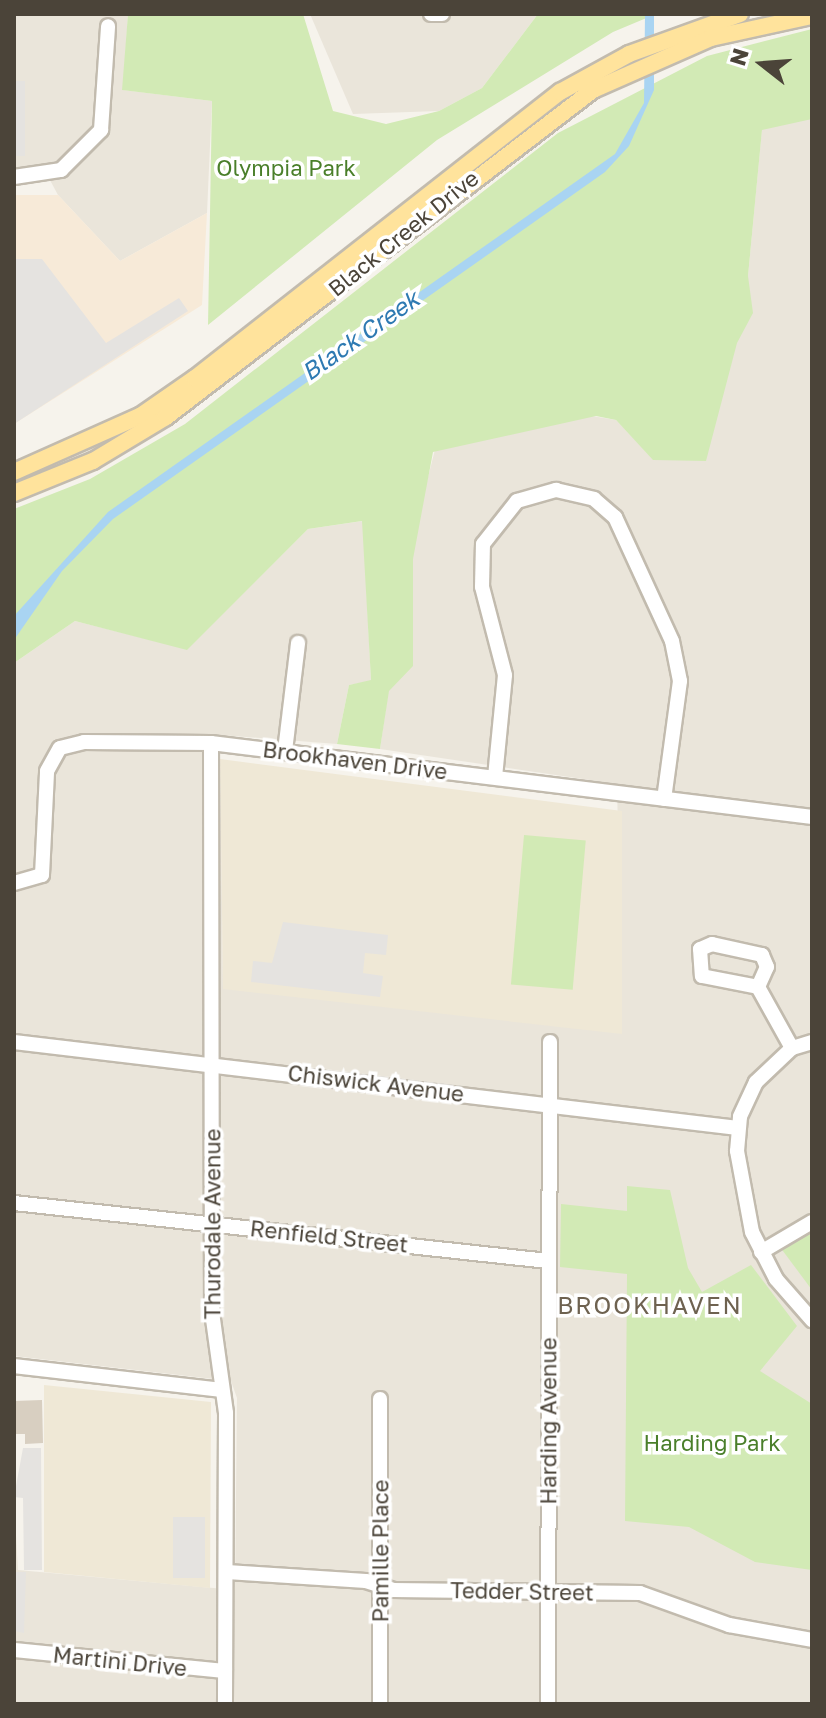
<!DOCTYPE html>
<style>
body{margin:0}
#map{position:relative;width:826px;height:1718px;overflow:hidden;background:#f6f3ec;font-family:"Golos Text",sans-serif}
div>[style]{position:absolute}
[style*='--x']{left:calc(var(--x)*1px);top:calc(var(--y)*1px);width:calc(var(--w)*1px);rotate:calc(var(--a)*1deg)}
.residential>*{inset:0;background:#eae5da}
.commercial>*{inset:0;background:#f7ead8}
.education>*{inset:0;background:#efe8d6}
.green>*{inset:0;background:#d2eab5;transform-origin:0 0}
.parking>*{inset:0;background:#e5e3e0;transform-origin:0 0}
.water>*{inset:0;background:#a9d4f2}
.building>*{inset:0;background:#d8cfc1}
.roads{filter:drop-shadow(2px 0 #c2bbae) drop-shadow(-2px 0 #c2bbae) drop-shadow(0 2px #c2bbae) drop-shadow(0 -2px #c2bbae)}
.minor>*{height:14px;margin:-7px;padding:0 7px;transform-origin:7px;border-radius:7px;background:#fff}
.major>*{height:16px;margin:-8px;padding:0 8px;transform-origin:8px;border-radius:8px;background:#ffe39c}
span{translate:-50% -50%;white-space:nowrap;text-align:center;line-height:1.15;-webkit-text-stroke:7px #fff;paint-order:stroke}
.park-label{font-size:22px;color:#4a7f2a}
.street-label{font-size:22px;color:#4b4439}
.water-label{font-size:24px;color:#2e7ab2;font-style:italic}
.neighbourhood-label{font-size:24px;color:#6e6250;letter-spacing:2px}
.frame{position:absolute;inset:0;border:16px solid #4b4439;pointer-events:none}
.north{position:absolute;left:722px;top:24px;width:80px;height:80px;-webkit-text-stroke:6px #fff;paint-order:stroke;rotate:287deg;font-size:22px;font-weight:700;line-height:32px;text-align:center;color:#4b4439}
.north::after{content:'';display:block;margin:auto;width:28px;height:36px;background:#4b4439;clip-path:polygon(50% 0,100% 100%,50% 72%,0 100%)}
</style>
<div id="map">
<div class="residential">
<i style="clip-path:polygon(14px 14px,128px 14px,123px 90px,212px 101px,207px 213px,120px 261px,58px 195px,44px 169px,14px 169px)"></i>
<i style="clip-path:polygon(310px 14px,538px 14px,482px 88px,439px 111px,353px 114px)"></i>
<i style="clip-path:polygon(776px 117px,812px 119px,812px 1704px,14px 1704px,14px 1500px,18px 1570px,235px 1590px,237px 1398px,231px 1381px,14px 1356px,14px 663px,75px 621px,187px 649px,308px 529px,363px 521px,371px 681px,349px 685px,337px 744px,220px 735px,223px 988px,622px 1033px,617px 784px,380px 749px,408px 555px,437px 442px,550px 409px,616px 420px,650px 456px,744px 318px,762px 129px)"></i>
</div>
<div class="commercial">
<i style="clip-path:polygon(14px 195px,58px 195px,120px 261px,207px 213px,202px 305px,14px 424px)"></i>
</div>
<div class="education">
<i style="clip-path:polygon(220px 759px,622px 811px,622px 1034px,223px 989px)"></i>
<i style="clip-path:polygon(44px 1385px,211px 1402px,210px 1588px,44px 1572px)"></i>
</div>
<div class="green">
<i style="clip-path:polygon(128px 14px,303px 14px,333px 111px,386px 124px,439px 111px,482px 88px,538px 14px,656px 14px,613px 32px,437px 140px,208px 325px,212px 101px,122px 90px)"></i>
<i style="clip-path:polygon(812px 29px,812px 119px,762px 130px,748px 276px,753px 313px,737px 343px,706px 461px,653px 460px,616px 420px,596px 416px,433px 452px,413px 559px,413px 666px,389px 691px,380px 749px,337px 744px,349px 685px,371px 680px,362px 521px,308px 529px,187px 650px,75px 621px,14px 663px,14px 509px,90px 479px,185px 424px,558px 133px,707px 56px)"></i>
<i style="left:524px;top:835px;width:62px;height:150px;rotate:5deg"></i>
<i style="clip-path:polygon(627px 1186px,670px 1190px,688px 1268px,702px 1292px,751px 1265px,797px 1326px,760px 1371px,812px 1404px,812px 1570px,755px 1562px,689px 1527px,625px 1521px,627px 1274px,560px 1267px,561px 1204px,627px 1211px)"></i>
<i style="clip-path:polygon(812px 1224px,812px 1290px,777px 1243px)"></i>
</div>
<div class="parking">
<i style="left:15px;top:81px;width:10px;height:75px"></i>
<i style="clip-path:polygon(14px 259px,42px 259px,106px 343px,179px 298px,188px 311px,14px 424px)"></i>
<i style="clip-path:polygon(283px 922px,388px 935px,386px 955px,365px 953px,363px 973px,383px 976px,380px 997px,251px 982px,253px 961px,272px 963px)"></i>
<i style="clip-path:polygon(23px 1448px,41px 1448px,42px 1570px,24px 1570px,23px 1498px,14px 1497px)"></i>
<i style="left:173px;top:1517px;width:32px;height:61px"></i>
<i style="clip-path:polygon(15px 1532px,16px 1572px,26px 1572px,24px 1633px,14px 1631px)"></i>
</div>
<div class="water">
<i style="clip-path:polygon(645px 14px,654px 14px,654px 90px,629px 146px,605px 172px,113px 519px,62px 571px,14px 640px,14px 616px,108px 512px,615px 154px,644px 103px)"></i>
</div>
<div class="building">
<i style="clip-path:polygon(42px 1400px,43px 1443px,25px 1444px,25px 1434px,14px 1434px,14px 1401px)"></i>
</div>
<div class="roads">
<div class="minor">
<i style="--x:431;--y:14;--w:11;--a:0"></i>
<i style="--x:14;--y:177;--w:48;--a:-8.5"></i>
<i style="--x:61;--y:170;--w:57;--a:-45"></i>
<i style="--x:101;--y:130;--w:104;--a:-86.1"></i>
<i style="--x:211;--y:743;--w:569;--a:89.9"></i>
<i style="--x:212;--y:1312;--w:102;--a:82.1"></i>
<i style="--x:226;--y:1413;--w:291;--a:90.2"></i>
<i style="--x:285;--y:751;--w:109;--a:-83.1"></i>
<i style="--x:495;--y:777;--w:102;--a:-84.4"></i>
<i style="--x:505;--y:675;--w:91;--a:-104.6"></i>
<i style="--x:482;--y:587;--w:43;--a:-88.7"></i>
<i style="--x:483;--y:544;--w:55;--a:-51.7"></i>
<i style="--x:517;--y:501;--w:41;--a:-15.8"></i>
<i style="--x:556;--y:490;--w:39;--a:13"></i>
<i style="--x:594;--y:499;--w:28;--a:41"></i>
<i style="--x:615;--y:517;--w:136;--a:65.3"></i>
<i style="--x:672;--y:641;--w:41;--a:78.7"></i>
<i style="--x:680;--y:681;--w:119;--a:97.7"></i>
<i style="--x:14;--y:883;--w:29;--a:-16"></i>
<i style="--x:42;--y:875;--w:104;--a:-87.2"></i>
<i style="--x:47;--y:771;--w:26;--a:-61"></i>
<i style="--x:60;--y:748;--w:25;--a:-14"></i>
<i style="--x:84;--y:742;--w:127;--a:0.5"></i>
<i style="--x:211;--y:743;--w:606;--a:7.02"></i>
<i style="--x:758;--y:987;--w:22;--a:-66"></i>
<i style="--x:767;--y:967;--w:13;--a:-113"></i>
<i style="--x:762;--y:955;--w:51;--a:-167.6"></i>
<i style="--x:712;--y:944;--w:13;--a:157"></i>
<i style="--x:700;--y:949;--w:27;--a:86"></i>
<i style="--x:702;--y:976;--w:57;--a:11.1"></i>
<i style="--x:758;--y:987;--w:70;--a:60.9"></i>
<i style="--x:14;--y:1042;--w:729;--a:6.77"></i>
<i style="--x:812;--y:1042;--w:21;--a:163"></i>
<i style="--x:792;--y:1048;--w:50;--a:136.6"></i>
<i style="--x:756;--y:1082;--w:38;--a:115"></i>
<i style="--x:740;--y:1117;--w:34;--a:95"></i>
<i style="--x:737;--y:1151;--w:82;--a:79.5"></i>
<i style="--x:752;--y:1232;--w:53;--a:62.9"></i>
<i style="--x:776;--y:1279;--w:55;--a:48.7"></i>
<i style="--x:14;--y:1203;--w:537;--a:6.2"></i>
<i style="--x:761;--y:1252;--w:59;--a:-30.5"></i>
<i style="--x:14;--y:1366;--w:209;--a:6.6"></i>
<i style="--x:227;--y:1572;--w:139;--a:3.7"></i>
<i style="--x:366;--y:1581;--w:28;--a:18"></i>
<i style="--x:393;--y:1590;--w:247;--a:0.7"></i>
<i style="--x:640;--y:1593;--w:95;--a:19.8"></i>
<i style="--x:729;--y:1625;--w:84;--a:10.2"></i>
<i style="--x:14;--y:1650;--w:212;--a:5.7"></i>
<i style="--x:380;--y:1704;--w:305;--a:-90"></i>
<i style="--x:548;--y:1704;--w:662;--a:-89.83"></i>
</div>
<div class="major">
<i style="--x:14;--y:472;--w:138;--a:-24"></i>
<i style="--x:140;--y:416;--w:67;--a:-34.6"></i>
<i style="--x:195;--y:378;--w:464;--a:-38.1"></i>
<i style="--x:560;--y:92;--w:79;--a:-28.8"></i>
<i style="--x:629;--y:54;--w:118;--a:-19.8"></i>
<i style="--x:14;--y:493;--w:85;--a:-22.1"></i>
<i style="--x:93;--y:461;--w:85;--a:-31.1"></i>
<i style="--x:166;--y:417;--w:538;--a:-37.45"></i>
<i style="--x:593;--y:90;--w:129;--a:-23.8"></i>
<i style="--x:711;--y:38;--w:103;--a:-12.3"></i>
</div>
</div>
<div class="park-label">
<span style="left:286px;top:168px">Olympia Park</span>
<span style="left:712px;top:1443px">Harding Park</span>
</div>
<div class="street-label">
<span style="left:403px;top:233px;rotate:-39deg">Black Creek Drive</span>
<span style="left:355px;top:760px;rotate:7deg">Brookhaven Drive</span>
<span style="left:376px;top:1083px;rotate:7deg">Chiswick Avenue</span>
<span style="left:212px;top:1224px;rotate:-90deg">Thurodale Avenue</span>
<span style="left:329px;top:1236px;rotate:6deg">Renfield Street</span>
<span style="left:548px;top:1421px;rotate:-90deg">Harding Avenue</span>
<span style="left:380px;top:1551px;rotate:-90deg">Pamille Place</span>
<span style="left:522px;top:1591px;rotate:1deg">Tedder Street</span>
<span style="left:120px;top:1661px;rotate:6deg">Martini Drive</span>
</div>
<div class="water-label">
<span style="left:360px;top:335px;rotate:-35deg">Black Creek</span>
</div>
<div class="neighbourhood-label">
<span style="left:650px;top:1305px">BROOKHAVEN</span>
</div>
<div class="frame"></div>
<div class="north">N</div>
</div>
